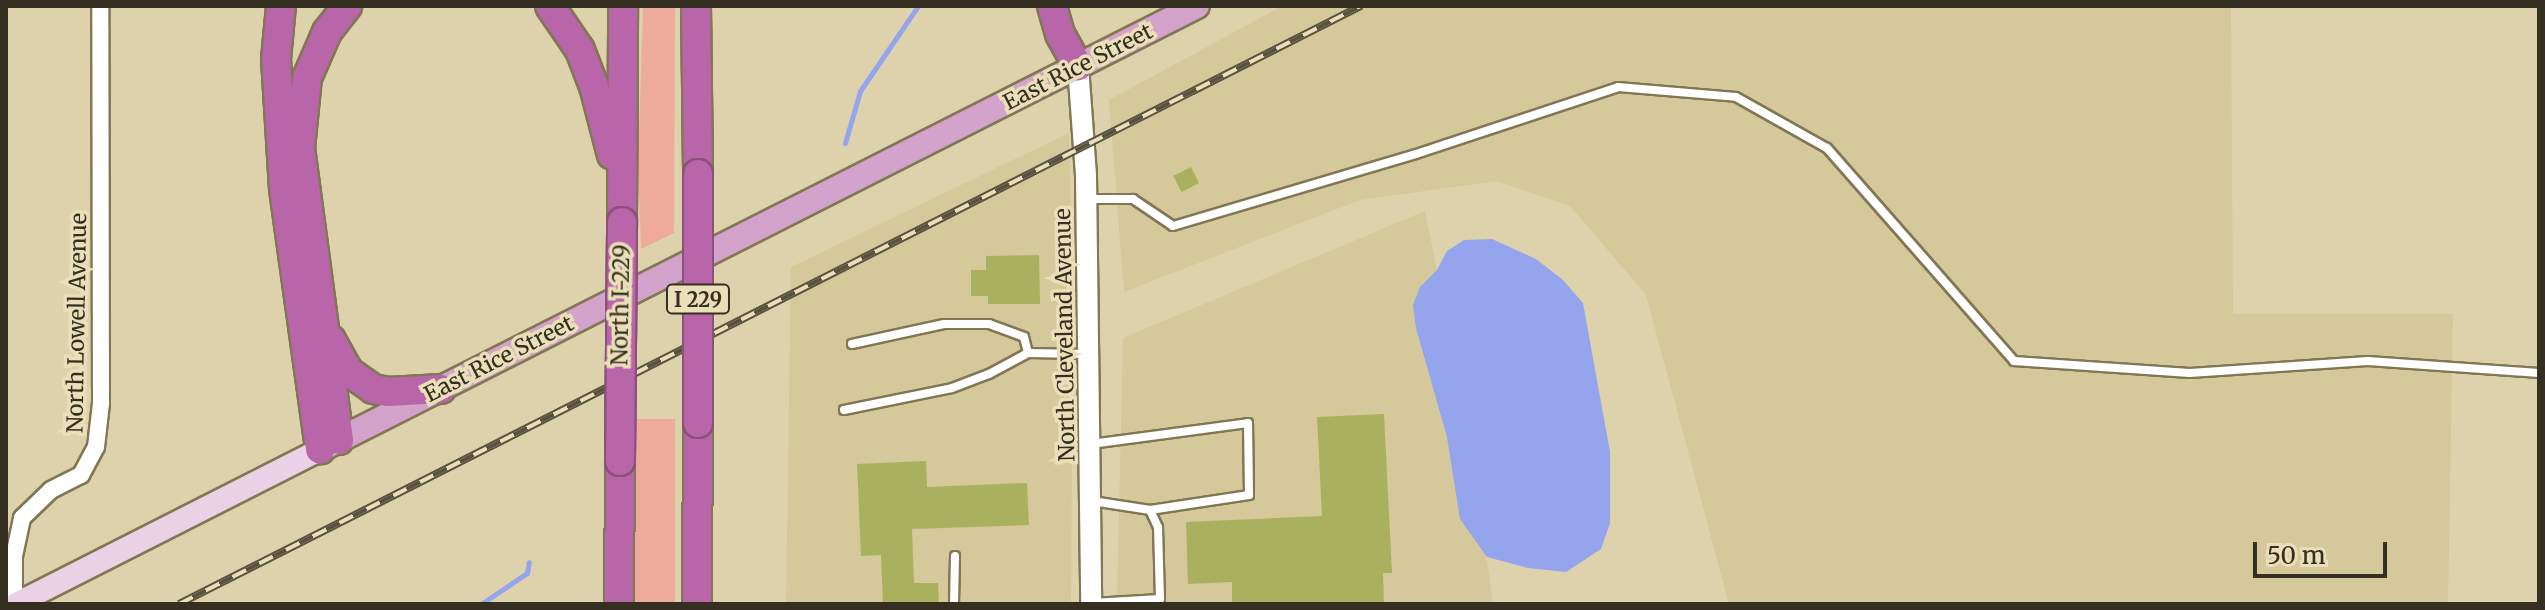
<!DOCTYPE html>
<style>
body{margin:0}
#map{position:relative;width:2545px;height:610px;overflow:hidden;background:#ddd2ac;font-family:Merriweather,serif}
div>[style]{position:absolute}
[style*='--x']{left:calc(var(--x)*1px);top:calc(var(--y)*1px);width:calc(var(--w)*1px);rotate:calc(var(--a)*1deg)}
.built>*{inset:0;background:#d5c89b}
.green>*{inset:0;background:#eeab9b;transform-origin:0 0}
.water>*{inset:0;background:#94a4ed}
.stream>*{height:5px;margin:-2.5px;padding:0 2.5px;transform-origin:2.5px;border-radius:2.5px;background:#94a4ed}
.building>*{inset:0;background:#a9b15f;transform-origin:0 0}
.roads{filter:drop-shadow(2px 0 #817754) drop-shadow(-2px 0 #817754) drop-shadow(0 2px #817754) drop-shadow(0 -2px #817754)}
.service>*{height:8px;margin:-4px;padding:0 4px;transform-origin:4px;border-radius:4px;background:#fff}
.minor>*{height:16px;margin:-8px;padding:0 8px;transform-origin:8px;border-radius:8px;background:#fff}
.tertiary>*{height:20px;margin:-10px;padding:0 10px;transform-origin:10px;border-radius:10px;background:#fff}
.secondary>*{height:22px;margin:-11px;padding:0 11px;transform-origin:11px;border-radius:11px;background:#ead1e6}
.primary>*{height:24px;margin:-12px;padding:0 12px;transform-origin:12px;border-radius:12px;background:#d4a3cc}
.motorway>*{height:28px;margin:-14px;padding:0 14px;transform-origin:14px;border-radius:14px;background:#b865aa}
.rail>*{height:8px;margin-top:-4px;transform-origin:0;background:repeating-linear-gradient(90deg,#eadfb9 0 15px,#58523e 0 30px);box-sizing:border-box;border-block:2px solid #58523e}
.bridges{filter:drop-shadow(2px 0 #8a527a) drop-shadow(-2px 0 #8a527a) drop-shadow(0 2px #8a527a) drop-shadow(0 -2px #8a527a)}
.motorway-bridge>*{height:28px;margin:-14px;padding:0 14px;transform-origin:14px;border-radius:14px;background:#b865aa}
span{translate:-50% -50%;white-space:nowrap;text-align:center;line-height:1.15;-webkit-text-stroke:7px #eadfb9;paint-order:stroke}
.shield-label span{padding:2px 6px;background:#eadfb9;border:2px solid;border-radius:6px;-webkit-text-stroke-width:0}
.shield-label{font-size:20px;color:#342f20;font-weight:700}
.street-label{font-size:22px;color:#342f20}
.frame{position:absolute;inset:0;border:8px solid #342f20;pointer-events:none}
.scale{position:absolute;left:2253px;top:542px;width:134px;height:36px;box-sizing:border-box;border:4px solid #342f20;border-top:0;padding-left:10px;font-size:24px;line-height:28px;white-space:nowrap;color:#342f20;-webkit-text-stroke:6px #eadfb9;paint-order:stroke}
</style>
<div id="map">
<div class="built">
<i style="clip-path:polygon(1282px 6px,2231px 6px,2233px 314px,2453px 314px,2448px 604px,1729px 604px,1646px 295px,1570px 206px,1497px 181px,1360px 200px,1124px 292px,1109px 100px)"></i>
<i style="clip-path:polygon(1069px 133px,1073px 312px,1071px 604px,786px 604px,791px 267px)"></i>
<i style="clip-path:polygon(1425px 211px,1470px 437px,1493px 604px,1117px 604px,1123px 338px)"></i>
</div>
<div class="green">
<i style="clip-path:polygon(643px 6px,675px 6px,674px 233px,641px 249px,638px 166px)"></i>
<i style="left:675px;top:419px;width:185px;height:43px;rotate:90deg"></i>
</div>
<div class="water">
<i style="clip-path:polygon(1492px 239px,1536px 259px,1563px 280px,1583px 303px,1610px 452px,1610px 523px,1601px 549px,1566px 572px,1528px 568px,1487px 557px,1460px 519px,1447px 437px,1416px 328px,1413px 305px,1420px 287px,1437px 270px,1447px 251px,1464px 240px)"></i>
</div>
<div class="stream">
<i style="--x:845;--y:143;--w:54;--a:-73.9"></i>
<i style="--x:860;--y:91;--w:103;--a:-55.7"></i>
<i style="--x:481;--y:604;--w:55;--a:-34"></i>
<i style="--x:527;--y:573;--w:11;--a:-80"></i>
</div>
<div class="building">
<i style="left:1191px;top:167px;width:18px;height:20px;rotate:63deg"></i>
<i style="clip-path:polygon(1039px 255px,1040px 304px,988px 304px,988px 296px,971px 296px,971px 270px,986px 270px,986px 256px)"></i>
<i style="clip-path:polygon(1384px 414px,1392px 573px,1383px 573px,1384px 604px,1232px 604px,1232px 582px,1188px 584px,1186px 522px,1322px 516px,1317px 417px)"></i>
<i style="clip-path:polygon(926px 461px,927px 487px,1027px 483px,1029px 525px,912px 529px,914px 583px,938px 583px,939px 604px,883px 604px,881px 555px,861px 556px,857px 464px)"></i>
</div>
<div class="roads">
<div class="service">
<i style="--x:1088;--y:199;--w:45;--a:0"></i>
<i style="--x:1133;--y:199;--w:48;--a:34"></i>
<i style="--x:1173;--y:226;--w:253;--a:-16.5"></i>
<i style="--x:1416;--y:154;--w:213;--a:-18.3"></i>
<i style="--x:1618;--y:87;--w:118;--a:4.8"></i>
<i style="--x:1736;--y:97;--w:104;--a:29.3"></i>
<i style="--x:1827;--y:148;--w:283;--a:48.7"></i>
<i style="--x:2014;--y:361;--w:176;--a:3.9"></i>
<i style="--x:2190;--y:373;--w:178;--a:-3.9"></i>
<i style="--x:2368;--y:361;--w:171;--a:4"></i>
<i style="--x:852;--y:344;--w:94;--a:-12.3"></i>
<i style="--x:944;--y:324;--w:45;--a:0"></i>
<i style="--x:989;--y:324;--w:37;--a:20"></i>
<i style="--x:1024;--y:337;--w:16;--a:76"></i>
<i style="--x:844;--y:410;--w:110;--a:-11.5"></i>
<i style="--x:952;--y:388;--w:40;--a:-21"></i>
<i style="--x:989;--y:374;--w:44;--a:-28.3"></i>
<i style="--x:1028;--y:353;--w:60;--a:1"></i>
<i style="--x:1091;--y:444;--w:158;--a:-7.6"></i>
<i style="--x:1248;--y:423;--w:72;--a:89.2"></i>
<i style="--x:1249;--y:495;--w:100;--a:171.4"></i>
<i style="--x:1092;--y:501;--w:59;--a:8.8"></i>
<i style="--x:1150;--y:510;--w:19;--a:65"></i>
<i style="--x:1158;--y:527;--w:72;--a:88.4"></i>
<i style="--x:1160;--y:599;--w:68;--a:176.6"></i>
<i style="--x:954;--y:604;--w:48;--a:-88.8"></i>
</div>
<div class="minor">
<i style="--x:14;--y:604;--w:48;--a:-90"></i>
<i style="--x:14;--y:556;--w:39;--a:-78"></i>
<i style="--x:22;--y:518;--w:40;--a:-44"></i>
<i style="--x:51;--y:490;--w:34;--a:-27"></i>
<i style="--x:81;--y:475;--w:32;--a:-62"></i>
<i style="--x:96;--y:447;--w:44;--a:-83.5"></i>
<i style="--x:101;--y:403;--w:397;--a:-90.1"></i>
</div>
<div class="tertiary">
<i style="--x:1078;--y:66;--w:110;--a:85.8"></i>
<i style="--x:1086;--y:176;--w:428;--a:89.3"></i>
</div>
<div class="secondary">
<i style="--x:16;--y:604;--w:341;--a:-26.9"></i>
</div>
<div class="primary">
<i style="--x:325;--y:447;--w:977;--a:-26.83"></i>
</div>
<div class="motorway">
<i style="--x:281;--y:6;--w:53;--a:95.4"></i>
<i style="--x:276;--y:59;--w:130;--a:86.5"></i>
<i style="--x:284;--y:189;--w:263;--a:82.1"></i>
<i style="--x:550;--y:6;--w:53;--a:55.7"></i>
<i style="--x:580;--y:50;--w:39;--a:69"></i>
<i style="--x:594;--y:86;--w:71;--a:75.4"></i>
<i style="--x:696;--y:6;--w:168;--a:89.3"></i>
<i style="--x:1052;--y:6;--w:29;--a:74"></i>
<i style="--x:1060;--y:34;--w:37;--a:61"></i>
<i style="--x:622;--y:222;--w:216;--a:-89.7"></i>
<i style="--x:331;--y:340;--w:37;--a:61"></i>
<i style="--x:349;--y:372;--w:29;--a:35"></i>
<i style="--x:373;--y:389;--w:15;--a:11"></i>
<i style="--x:388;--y:392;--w:53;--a:-3.2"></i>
<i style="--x:339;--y:440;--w:295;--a:-97.6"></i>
<i style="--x:300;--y:148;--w:70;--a:-84.3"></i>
<i style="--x:307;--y:78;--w:50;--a:-66.5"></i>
<i style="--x:327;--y:32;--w:33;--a:-52"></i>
<i style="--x:619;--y:604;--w:143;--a:-89.6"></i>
<i style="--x:697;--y:604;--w:181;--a:-89.7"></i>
</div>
</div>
<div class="rail">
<i style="--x:179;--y:604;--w:1325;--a:-26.84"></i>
</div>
<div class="bridges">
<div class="motorway-bridge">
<i style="--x:698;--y:423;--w:249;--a:-90"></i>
<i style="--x:620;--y:461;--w:239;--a:-89.5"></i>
</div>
</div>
<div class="shield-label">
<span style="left:698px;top:299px">I 229</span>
</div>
<div class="street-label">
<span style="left:1078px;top:67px;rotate:-27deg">East Rice Street</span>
<span style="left:621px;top:305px;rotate:-89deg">North I-229</span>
<span style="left:77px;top:323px;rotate:-89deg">North Lowell Avenue</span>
<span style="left:1065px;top:335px;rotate:-91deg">North Cleveland Avenue</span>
<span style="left:499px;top:359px;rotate:-27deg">East Rice Street</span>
</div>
<div class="frame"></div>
<div class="scale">50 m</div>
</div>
